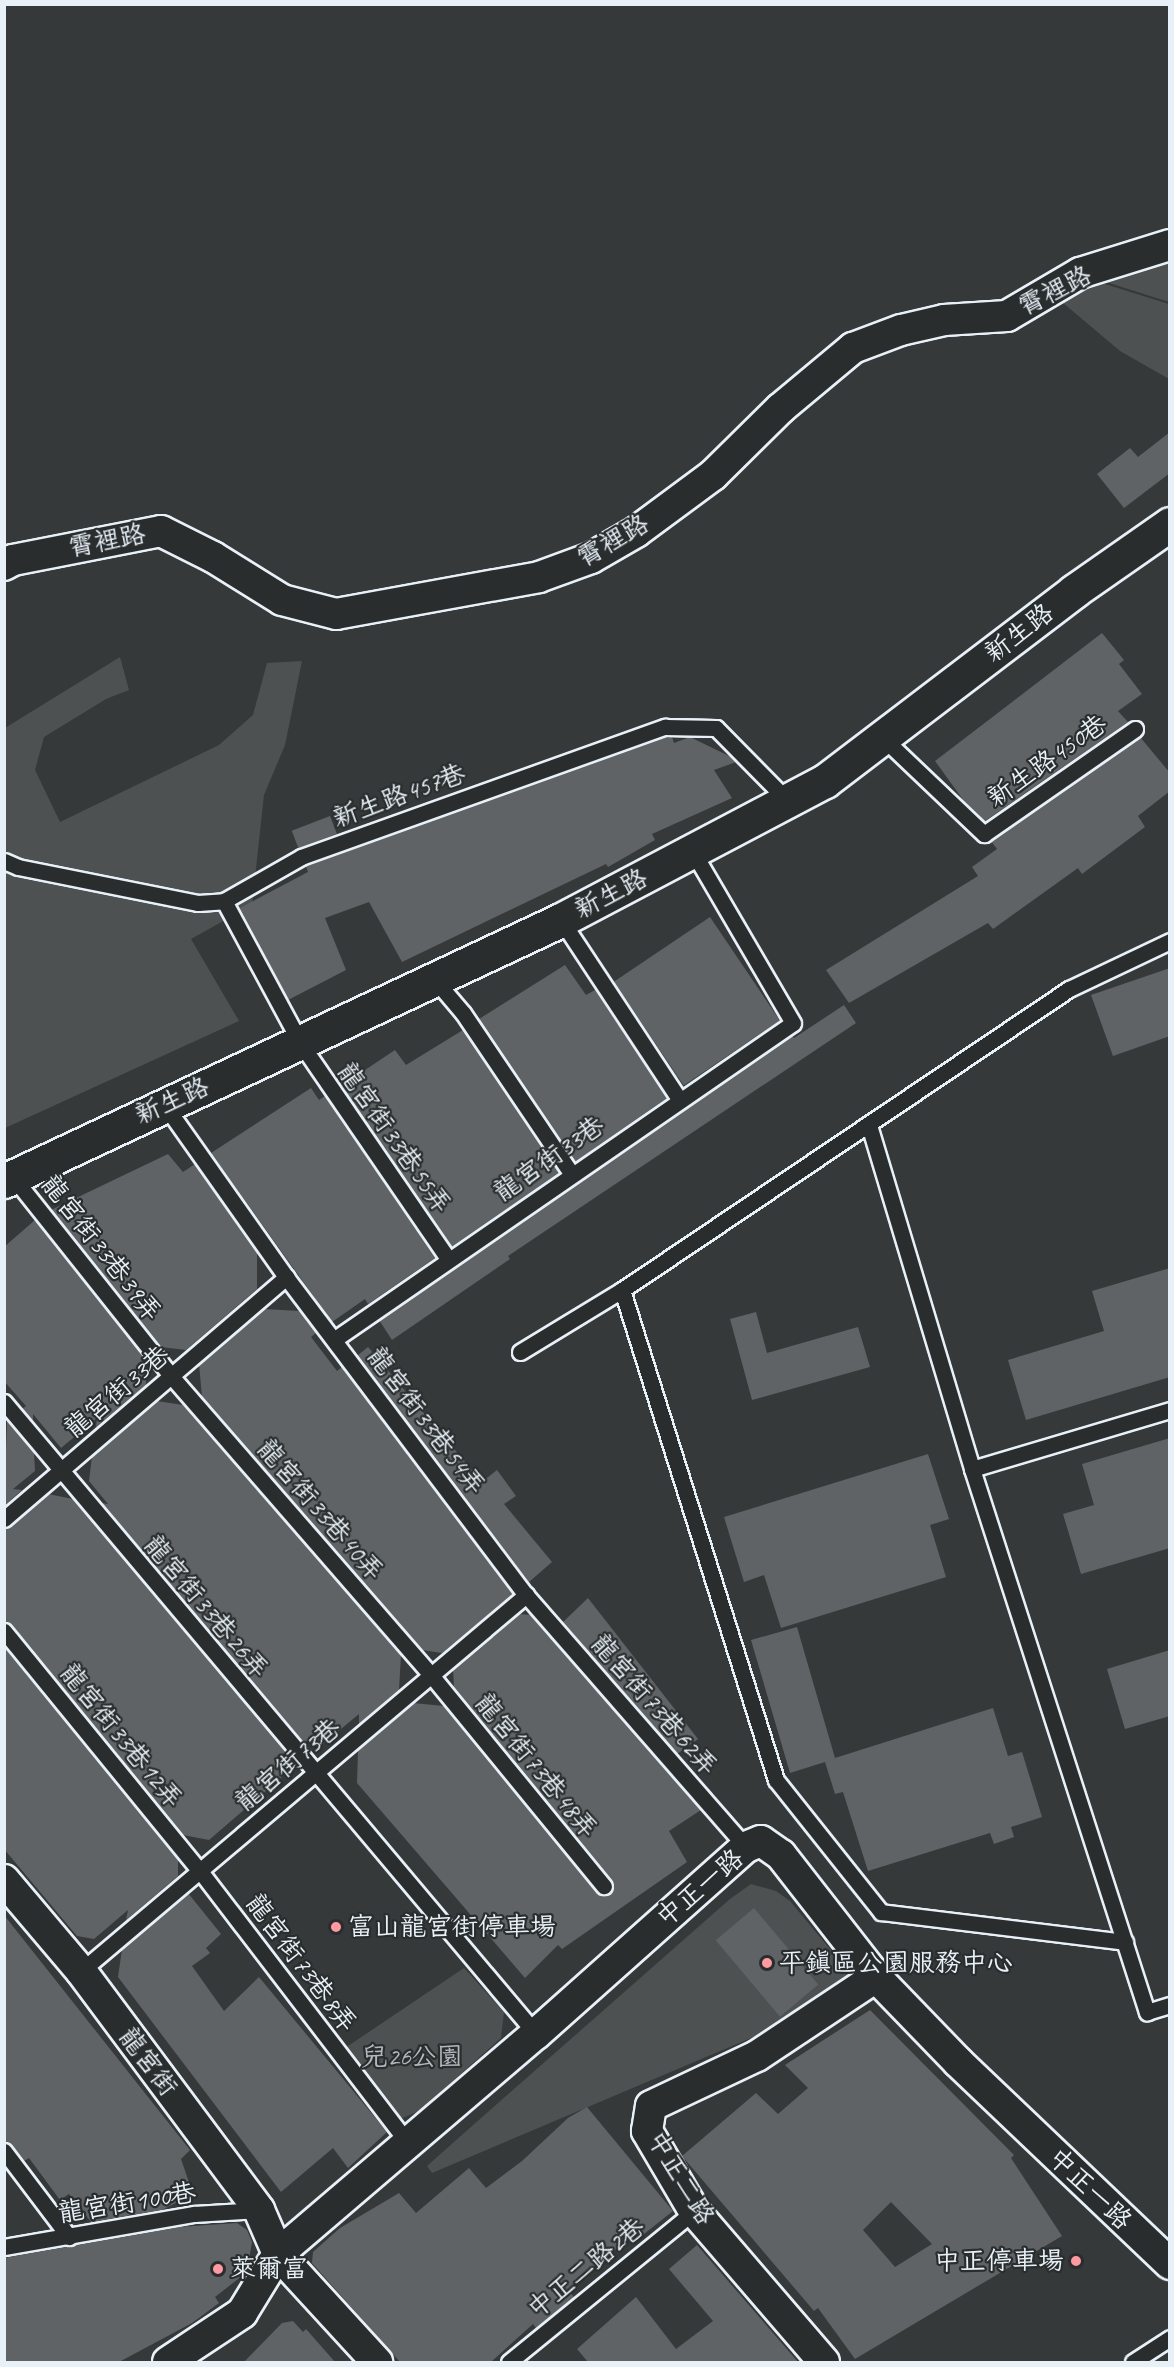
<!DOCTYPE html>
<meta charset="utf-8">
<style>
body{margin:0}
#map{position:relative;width:1174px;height:2367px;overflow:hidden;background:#35393a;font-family:Caveat,"LXGW WenKai TC",sans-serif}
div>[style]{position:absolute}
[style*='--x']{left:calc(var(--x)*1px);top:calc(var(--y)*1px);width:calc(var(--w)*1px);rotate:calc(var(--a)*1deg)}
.green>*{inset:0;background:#4d5152}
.building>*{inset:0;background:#5f6365;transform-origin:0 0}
.roads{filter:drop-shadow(2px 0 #e8f1f8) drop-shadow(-2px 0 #e8f1f8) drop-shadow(0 2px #e8f1f8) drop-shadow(0 -2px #e8f1f8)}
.lane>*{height:15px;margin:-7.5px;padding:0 7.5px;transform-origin:7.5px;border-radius:7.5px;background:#2a2d2e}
.street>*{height:30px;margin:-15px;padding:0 15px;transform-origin:15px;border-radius:15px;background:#2a2d2e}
.secondary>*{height:33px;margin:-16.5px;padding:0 16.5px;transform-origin:16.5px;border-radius:16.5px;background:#2a2d2e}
.dots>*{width:16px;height:16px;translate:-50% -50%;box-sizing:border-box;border:3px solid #2a2d2e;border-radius:50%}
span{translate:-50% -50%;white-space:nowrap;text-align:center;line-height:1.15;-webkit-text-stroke:4.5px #2a2d2e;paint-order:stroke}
.street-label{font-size:26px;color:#e8f1f8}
.poi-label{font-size:26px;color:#e8f1f8}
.left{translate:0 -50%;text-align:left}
.right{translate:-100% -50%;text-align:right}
.park-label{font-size:26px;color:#b2b9be}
.frame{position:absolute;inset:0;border:6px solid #e8f1f8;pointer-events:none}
</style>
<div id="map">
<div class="green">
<i style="clip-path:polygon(1169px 250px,1169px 302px,1087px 276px)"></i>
<i style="clip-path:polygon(1089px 279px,1169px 304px,1169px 379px,1120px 351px,1056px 297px)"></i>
<i style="clip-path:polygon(120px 657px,129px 690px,106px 699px,44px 737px,35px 770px,60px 822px,219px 745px,253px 715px,267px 663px,302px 661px,285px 745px,264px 795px,252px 905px,191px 939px,239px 1021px,5px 1128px,5px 728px)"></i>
<i style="clip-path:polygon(751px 1884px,776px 1891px,790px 1901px,854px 1978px,841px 2000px,432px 2173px,427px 2166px,472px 2126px,730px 1899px)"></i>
<i style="clip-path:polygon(464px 1968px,504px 2012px,501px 2038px,419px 2111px,400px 2119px,342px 2050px)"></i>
</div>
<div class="building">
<i style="clip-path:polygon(1170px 432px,1170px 473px,1124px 508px,1097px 474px,1130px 448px,1138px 457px)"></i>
<i style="clip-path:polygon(1102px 633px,1124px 660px,1119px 664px,1142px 694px,1118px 711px,1128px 722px,985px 821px,964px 801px,935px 761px)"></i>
<i style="clip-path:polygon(667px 737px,672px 737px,674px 743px,690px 737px,731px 757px,736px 762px,714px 770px,732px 798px,652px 834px,655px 840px,608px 867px,606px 864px,402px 962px,369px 902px,325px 918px,346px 970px,288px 1000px,240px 908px,308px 872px,306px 866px)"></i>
<i style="clip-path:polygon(1140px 737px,1170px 773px,1170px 791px,1138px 816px,1145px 827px,1082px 874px,1078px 868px,993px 929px,988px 923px,849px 1003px,826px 970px,978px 876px,972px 867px,997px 849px,991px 841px)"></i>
<i style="left:330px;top:816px;width:19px;height:41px;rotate:69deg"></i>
<i style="left:710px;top:917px;width:125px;height:116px;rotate:56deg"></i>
<i style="clip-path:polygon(565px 965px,586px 995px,595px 990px,667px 1098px,575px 1162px,479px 1019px)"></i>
<i style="clip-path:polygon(1170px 968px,1170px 1036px,1113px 1056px,1091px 995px)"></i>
<i style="clip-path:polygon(844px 1005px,856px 1023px,508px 1256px,510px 1259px,392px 1340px,379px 1320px,792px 1036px,794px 1038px)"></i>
<i style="clip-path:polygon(463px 1030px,559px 1173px,451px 1247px,341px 1086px,395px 1050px,406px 1065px)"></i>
<i style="clip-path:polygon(311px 1088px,319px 1100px,325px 1096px,435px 1258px,368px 1304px,365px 1299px,332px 1322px,211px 1153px)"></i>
<i style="clip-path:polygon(168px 1154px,183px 1172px,195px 1164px,257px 1252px,257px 1289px,186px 1350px,161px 1347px,51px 1210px)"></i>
<i style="clip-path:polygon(35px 1220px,146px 1360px,146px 1385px,96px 1427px,97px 1418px,61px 1448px,33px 1414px,33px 1421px,22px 1409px,26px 1406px,4px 1381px,4px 1247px)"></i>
<i style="clip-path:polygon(1170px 1268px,1170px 1377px,1026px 1420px,1008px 1360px,1104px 1331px,1092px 1291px)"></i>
<i style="clip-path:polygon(264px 1309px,300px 1311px,316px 1333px,311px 1337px,337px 1371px,342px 1367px,513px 1594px,442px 1653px,422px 1650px,202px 1397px,199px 1364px)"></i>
<i style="clip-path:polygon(756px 1312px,767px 1353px,858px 1327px,870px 1367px,752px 1400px,730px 1319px)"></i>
<i style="clip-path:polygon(368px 1347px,482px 1482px,497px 1470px,516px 1496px,504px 1504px,552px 1562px,529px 1582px,357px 1356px)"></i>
<i style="clip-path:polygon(157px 1401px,183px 1405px,401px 1655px,399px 1690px,359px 1724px,359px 1714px,323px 1744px,303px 1742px,102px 1503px,108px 1504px,89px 1481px,92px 1456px)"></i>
<i style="clip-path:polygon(7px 1421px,34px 1453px,35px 1471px,13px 1489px,22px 1490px,4px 1506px)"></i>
<i style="clip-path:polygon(1170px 1438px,1170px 1548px,1081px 1574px,1063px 1514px,1094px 1505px,1082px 1464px)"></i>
<i style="clip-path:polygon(928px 1454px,949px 1519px,930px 1525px,946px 1577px,781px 1628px,764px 1575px,744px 1582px,724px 1517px)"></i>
<i style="clip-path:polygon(48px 1494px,73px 1499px,291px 1758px,289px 1771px,209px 1840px,183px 1835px,12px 1625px,4px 1622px,4px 1529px)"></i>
<i style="clip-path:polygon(588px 1598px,698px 1739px,677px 1754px,563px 1622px)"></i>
<i style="clip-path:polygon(519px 1614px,531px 1615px,701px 1810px,669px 1831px,687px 1862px,562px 1949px,558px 1945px,525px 1978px,357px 1783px,358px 1750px,413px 1703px,444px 1706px,596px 1892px,611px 1893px,612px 1880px,454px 1687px,453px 1669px)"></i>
<i style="clip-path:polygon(797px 1627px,835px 1758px,993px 1708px,1008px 1756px,1022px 1752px,1042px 1817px,1011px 1827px,1014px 1837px,994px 1844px,990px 1833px,868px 1871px,843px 1792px,835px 1794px,825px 1762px,790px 1773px,751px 1640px)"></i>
<i style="clip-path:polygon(4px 1647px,178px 1860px,178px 1876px,126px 1920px,128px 1910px,94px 1939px,77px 1936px,4px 1849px)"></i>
<i style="clip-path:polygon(1170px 1650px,1170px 1716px,1125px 1729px,1107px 1669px)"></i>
<i style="clip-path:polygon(188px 1893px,221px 1934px,206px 1948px,210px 1953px,192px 1966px,224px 2011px,259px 1977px,387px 2132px,348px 2168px,333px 2148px,281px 2192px,118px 1977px,122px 1949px)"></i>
<i style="left:754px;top:1908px;width:100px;height:50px;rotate:50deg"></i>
<i style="clip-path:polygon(4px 1915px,190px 2150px,181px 2159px,193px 2194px,162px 2210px,91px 2222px,69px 2194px,60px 2200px,29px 2158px,24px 2161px,4px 2141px)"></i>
<i style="clip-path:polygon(evenodd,870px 2010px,1014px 2155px,1011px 2158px,1062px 2236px,855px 2359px,818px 2308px,814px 2311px,682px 2156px,756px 2093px,778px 2114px,808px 2088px,785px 2065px,870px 2010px,891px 2202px,932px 2244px,895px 2267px,863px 2230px,891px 2202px)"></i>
<i style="clip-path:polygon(587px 2107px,673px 2211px,639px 2238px,635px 2233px,568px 2290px,574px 2297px,536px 2328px,533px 2324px,491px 2362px,400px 2362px,312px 2263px,313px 2252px,340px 2228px,399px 2193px,416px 2213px,469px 2168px,486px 2188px,522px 2161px,568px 2118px)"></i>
<i style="clip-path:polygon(237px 2223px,247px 2230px,252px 2242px,247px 2272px,215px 2297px,219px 2303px,192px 2323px,119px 2362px,4px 2362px,4px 2258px,179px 2227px)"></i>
<i style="clip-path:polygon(697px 2245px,798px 2362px,588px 2362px,577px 2349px,636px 2297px,676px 2349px,713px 2321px,669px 2269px)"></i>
<i style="clip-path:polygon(293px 2321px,303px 2332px,306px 2329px,335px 2362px,244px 2362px,282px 2323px)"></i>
</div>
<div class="roads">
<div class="lane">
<i style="--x:882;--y:737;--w:141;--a:43.6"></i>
<i style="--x:984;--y:834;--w:184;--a:-34.8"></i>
<i style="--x:4;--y:861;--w:15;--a:23"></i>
<i style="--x:18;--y:867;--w:184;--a:11.3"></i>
<i style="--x:198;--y:903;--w:26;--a:-4"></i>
<i style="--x:224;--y:901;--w:89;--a:-29.7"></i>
<i style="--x:301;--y:857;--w:387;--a:-19.7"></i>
<i style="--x:665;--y:727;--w:51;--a:1.1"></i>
<i style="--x:716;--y:728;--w:101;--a:45.4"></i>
<i style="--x:224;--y:901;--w:162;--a:61.7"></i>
<i style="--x:301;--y:1044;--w:260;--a:55.6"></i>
<i style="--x:561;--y:920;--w:214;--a:56.6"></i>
<i style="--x:435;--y:980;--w:43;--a:49.7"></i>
<i style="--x:463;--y:1013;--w:193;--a:56"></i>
<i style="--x:164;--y:1104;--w:212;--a:54.8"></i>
<i style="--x:286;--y:1277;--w:398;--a:53"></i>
<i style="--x:526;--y:1595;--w:335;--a:48.9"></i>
<i style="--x:869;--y:1125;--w:359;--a:73.3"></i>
<i style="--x:972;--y:1469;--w:571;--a:72.14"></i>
<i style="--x:1147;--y:2012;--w:24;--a:-17"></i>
<i style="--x:13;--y:1177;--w:256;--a:51.5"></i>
<i style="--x:172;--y:1377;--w:395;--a:49"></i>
<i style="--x:431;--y:1675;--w:273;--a:50.7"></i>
<i style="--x:622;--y:1290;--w:514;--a:72.55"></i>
<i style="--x:776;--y:1780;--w:169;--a:51.5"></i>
<i style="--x:881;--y:1912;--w:246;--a:7"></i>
<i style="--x:335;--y:1339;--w:556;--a:-34.6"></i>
<i style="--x:793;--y:1023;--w:198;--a:-120.3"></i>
<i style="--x:520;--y:1352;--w:119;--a:-31.3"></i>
<i style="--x:622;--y:1290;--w:539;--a:-33.96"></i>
<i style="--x:1069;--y:989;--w:112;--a:-25.4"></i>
<i style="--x:4;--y:1402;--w:826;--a:49.91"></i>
<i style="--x:972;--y:1469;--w:207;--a:-16.6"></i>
<i style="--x:4;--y:1519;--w:372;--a:-40.6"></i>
<i style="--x:4;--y:1631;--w:310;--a:50.8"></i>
<i style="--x:200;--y:1871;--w:342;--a:52.6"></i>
<i style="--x:81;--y:1971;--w:583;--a:-40.2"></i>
<i style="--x:4;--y:2151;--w:108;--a:52.9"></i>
<i style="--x:4;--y:2247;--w:193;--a:-9.9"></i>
<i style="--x:194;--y:2214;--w:65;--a:-3.5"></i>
<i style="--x:509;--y:2362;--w:239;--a:-39.2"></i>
<i style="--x:1133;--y:2362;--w:44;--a:-33"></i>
</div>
<div class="street">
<i style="--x:4;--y:565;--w:10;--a:-29"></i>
<i style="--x:13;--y:560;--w:151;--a:-11.1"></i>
<i style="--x:161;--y:531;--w:58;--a:26.6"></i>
<i style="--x:213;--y:557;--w:81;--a:31.9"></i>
<i style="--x:282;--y:600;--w:56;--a:14.5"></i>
<i style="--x:336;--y:614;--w:206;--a:-10.3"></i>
<i style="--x:539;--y:577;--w:55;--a:-20.1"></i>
<i style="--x:591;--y:558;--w:52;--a:-30"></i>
<i style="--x:636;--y:532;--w:96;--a:-36.5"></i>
<i style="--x:713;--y:475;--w:95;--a:-44.6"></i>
<i style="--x:781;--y:408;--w:94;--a:-39.8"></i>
<i style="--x:853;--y:348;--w:51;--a:-20.6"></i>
<i style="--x:901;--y:330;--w:44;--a:-13.1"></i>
<i style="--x:944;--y:320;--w:63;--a:-3.6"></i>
<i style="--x:1007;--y:316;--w:85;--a:-30.5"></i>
<i style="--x:1080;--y:273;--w:94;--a:-17.3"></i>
<i style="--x:4;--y:1880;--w:119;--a:49.8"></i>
<i style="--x:81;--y:1971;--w:298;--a:53.3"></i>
<i style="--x:259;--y:2210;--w:48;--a:66.6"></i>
<i style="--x:278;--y:2254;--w:147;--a:47.5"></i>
<i style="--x:168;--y:2362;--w:89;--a:-33.5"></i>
<i style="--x:242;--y:2313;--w:69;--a:-58.6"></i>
<i style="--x:278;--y:2254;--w:339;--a:-40.5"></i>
<i style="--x:536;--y:2034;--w:281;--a:-41.7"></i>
<i style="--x:746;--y:1847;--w:16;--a:-22"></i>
<i style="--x:761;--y:1841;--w:24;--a:35"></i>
<i style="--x:781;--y:1855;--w:155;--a:52.1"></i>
<i style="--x:876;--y:1977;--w:118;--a:46"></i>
<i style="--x:958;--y:2062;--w:293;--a:43.6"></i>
<i style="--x:824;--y:2362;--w:199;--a:-130.7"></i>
<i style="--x:694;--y:2211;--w:93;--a:-120.4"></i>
<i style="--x:647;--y:2131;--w:25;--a:-81"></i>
<i style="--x:651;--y:2106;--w:117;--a:-25.3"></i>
<i style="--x:757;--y:2056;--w:143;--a:-33.6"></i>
</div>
<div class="secondary">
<i style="--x:4;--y:1181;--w:615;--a:-25.11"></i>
<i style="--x:561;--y:920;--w:298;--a:-27.8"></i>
<i style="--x:825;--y:781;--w:313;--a:-37.3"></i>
<i style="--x:1074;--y:591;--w:117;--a:-34.9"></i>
</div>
</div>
<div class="dots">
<i style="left:336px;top:1927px;background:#ff9aa2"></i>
<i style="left:767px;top:1963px;background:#ff9aa2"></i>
<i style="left:1076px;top:2261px;background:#ff9aa2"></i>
<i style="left:218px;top:2269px;background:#ff9aa2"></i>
</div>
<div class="street-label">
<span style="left:1055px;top:291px;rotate:-27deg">霄裡路</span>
<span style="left:107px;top:541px;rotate:-11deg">霄裡路</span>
<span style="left:613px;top:541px;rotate:-30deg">霄裡路</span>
<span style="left:1019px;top:633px;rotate:-37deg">新生路</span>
<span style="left:1047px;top:761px;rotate:-35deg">新生路450巷</span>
<span style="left:399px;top:796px;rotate:-20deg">新生路457巷</span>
<span style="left:611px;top:894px;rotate:-27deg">新生路</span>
<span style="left:172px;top:1101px;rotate:-24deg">新生路</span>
<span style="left:394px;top:1138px;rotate:55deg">龍宮街33巷55弄</span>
<span style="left:549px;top:1159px;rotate:-35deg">龍宮街33巷</span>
<span style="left:101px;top:1248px;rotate:52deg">龍宮街33巷39弄</span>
<span style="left:117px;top:1392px;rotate:-40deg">龍宮街33巷</span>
<span style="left:426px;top:1421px;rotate:53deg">龍宮街33巷54弄</span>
<span style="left:320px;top:1510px;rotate:49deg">龍宮街33巷40弄</span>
<span style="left:206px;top:1607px;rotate:50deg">龍宮街33巷26弄</span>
<span style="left:654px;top:1705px;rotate:49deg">龍宮街73巷62弄</span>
<span style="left:121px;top:1736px;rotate:51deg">龍宮街33巷12弄</span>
<span style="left:288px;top:1765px;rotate:-40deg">龍宮街73巷</span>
<span style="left:536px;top:1766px;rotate:51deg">龍宮街73巷48弄</span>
<span style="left:700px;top:1888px;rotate:-40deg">中正一路</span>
<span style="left:301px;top:1963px;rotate:53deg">龍宮街73巷8弄</span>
<span style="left:148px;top:2062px;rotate:53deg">龍宮街</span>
<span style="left:681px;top:2178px;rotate:59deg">中正二路</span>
<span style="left:1090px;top:2189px;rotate:44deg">中正一路</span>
<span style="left:127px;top:2203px;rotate:-9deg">龍宮街100巷</span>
<span style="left:586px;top:2268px;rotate:-39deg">中正二路2巷</span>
</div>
<div class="poi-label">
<span class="left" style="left:348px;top:1927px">富山龍宮街停車場</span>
<span class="left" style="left:779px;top:1963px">平鎮區公園服務中心</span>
<span class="right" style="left:1064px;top:2261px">中正停車場</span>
<span class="left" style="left:230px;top:2269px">萊爾富</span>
</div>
<div class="park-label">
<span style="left:412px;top:2057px">兒26公園</span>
</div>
<div class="frame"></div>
</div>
